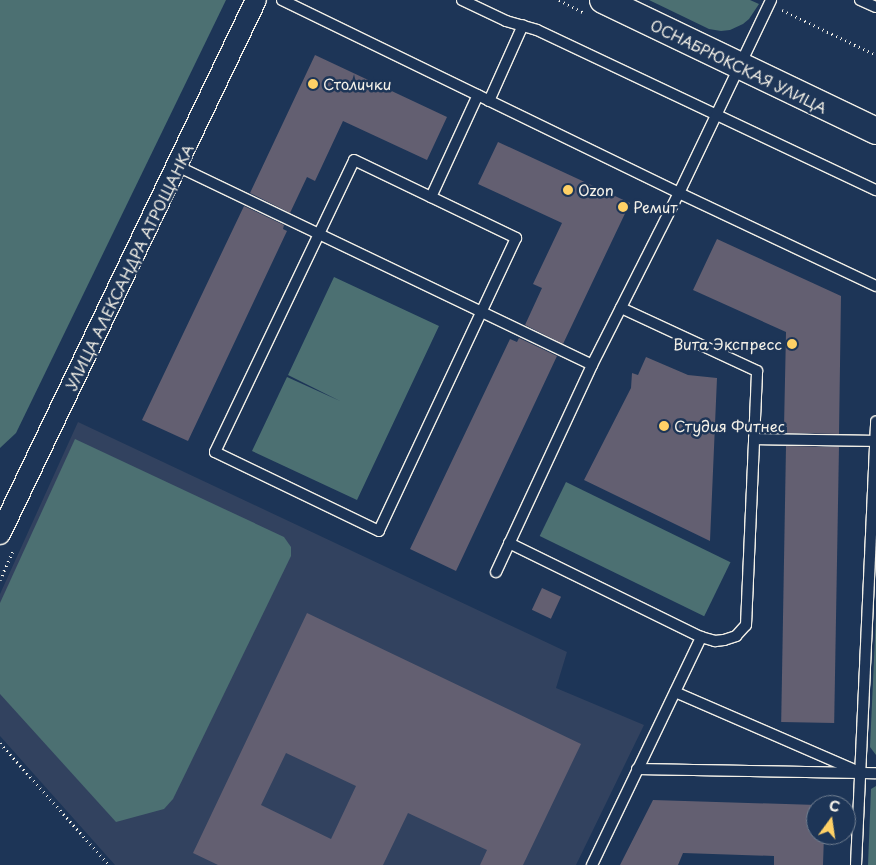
<!DOCTYPE html>
<meta charset="utf-8">
<style>
body{margin:0}
#map{position:relative;width:876px;height:865px;overflow:hidden;background:#1d3557;font-family:"Playpen Sans",sans-serif}
div>[style]{position:absolute}
[style*='--x']{left:calc(var(--x)*1px);top:calc(var(--y)*1px);width:calc(var(--w)*1px);rotate:calc(var(--a)*1deg)}
.built>*{inset:0;background:#32425f}
.green>*{inset:0;background:#4c7072;transform-origin:0 0}
.building>*{inset:0;background:#635f71;transform-origin:0 0}
.path>*{height:3px;margin-top:-1.5px;transform-origin:0;background:repeating-linear-gradient(90deg,#f4f1e8 0 1px,transparent 0 5px)}
.roads{filter:drop-shadow(1px 0 #f4f1e8) drop-shadow(-1px 0 #f4f1e8) drop-shadow(0 1px #f4f1e8) drop-shadow(0 -1px #f4f1e8)}
.service>*{height:10px;margin:-5px;padding:0 5px;transform-origin:5px;border-radius:5px;background:#1d3557}
.minor>*{height:20px;margin:-10px;padding:0 10px;transform-origin:10px;border-radius:10px;background:#1d3557}
.tertiary>*{height:26px;margin:-13px;padding:0 13px;transform-origin:13px;border-radius:13px;background:#1d3557}
.dots>*{width:14px;height:14px;translate:-50% -50%;box-sizing:border-box;border:2px solid #1d3557;border-radius:50%}
span{translate:-50% -50%;white-space:nowrap;text-align:center;line-height:1.15;-webkit-text-stroke:5px #1d3557;paint-order:stroke}
.street-label{font-size:15px;color:#f4f1e8}
.poi-label{font-size:15px;color:#f4f1e8}
.left{translate:0 -50%;text-align:left}
.right{translate:-100% -50%;text-align:right}
.north{position:absolute;left:806px;top:795px;width:50px;height:50px;box-sizing:border-box;background:#1d3557;border:1px solid #738091;border-radius:50%;rotate:14deg;font-size:14px;font-weight:700;line-height:20px;text-align:center;color:#f4f1e8}
.north::after{content:'';display:block;margin:auto;width:18px;height:22px;background:#ffd166;clip-path:polygon(50% 0,100% 100%,50% 72%,0 100%)}
</style>
<div id="map">
<div class="built">
<i style="clip-path:polygon(78px 422px,567px 652px,556px 688px,644px 725px,576px 865px,115px 865px,0 736px,0 594px)"></i>
</div>
<div class="green">
<i style="clip-path:polygon(0 0,226px 0,16px 433px,0 448px)"></i>
<i style="clip-path:polygon(649px 0,750px 0,759px 4px,749px 19px,743px 24px,730px 30px,721px 31px,709px 29px)"></i>
<i style="clip-path:polygon(334px 277px,439px 326px,357px 500px,252px 451px,287px 377px,340px 401px,288px 375px)"></i>
<i style="clip-path:polygon(75px 439px,284px 537px,291px 547px,291px 556px,173px 799px,164px 809px,116px 822px,0 694px,0 603px)"></i>
<i style="left:566px;top:482px;width:183px;height:60px;rotate:26deg"></i>
<i style="clip-path:polygon(876px 615px,876px 755px,870px 747px)"></i>
<i style="clip-path:polygon(876px 786px,876px 865px,868px 865px,871px 789px)"></i>
</div>
<div class="building">
<i style="clip-path:polygon(315px 55px,447px 117px,427px 160px,343px 121px,315px 181px,307px 177px,290px 213px,250px 193px)"></i>
<i style="clip-path:polygon(498px 142px,630px 203px,563px 344px,525px 325px,542px 288px,533px 284px,562px 223px,478px 184px)"></i>
<i style="clip-path:polygon(244px 206px,284px 225px,283px 229px,287px 231px,188px 441px,142px 420px)"></i>
<i style="clip-path:polygon(717px 239px,841px 296px,839px 434px,787px 433px,787px 427px,784px 427px,786px 332px,693px 290px)"></i>
<i style="clip-path:polygon(519px 338px,557px 356px,456px 571px,410px 549px,510px 339px,517px 342px)"></i>
<i style="clip-path:polygon(646px 357px,688px 375px,717px 378px,710px 541px,584px 480px,631px 388px,632px 373px,638px 375px)"></i>
<i style="left:786px;top:446px;width:53px;height:276px;rotate:1deg"></i>
<i style="left:542px;top:588px;width:21px;height:24px;rotate:25deg"></i>
<i style="clip-path:polygon(evenodd,307px 613px,581px 744px,523px 865px,480px 865px,487px 850px,408px 813px,383px 865px,218px 865px,193px 853px,307px 613px,286px 753px,356px 786px,331px 839px,261px 805px,286px 753px)"></i>
<i style="clip-path:polygon(653px 800px,817px 805px,816px 835px,824px 835px,823px 865px,774px 865px,774px 856px,683px 853px,678px 865px,620px 865px)"></i>
</div>
<div class="path">
<i style="--x:559;--y:0;--w:27;--a:27"></i>
<i style="--x:782;--y:10;--w:104;--a:25.6"></i>
<i style="--x:0;--y:580;--w:32;--a:-66"></i>
<i style="--x:0;--y:743;--w:164;--a:48.2"></i>
</div>
<div class="roads">
<div class="service">
<i style="--x:282;--y:0;--w:441;--a:25.9"></i>
<i style="--x:679;--y:193;--w:218;--a:25.3"></i>
<i style="--x:462;--y:0;--w:49;--a:25.5"></i>
<i style="--x:506;--y:21;--w:32;--a:16"></i>
<i style="--x:537;--y:30;--w:375;--a:25.3"></i>
<i style="--x:860;--y:0;--w:17;--a:24"></i>
<i style="--x:489;--y:101;--w:83;--a:-65.9"></i>
<i style="--x:354;--y:160;--w:180;--a:25.7"></i>
<i style="--x:516;--y:238;--w:323;--a:115.1"></i>
<i style="--x:379;--y:531;--w:182;--a:-154.3"></i>
<i style="--x:215;--y:452;--w:323;--a:-64.5"></i>
<i style="--x:177;--y:166;--w:460;--a:25.6"></i>
<i style="--x:431;--y:197;--w:112;--a:-65.3"></i>
<i style="--x:754;--y:439;--w:122;--a:0.9"></i>
<i style="--x:509;--y:543;--w:214;--a:26.1"></i>
<i style="--x:701;--y:637;--w:15;--a:16"></i>
<i style="--x:715;--y:641;--w:9;--a:-6"></i>
<i style="--x:724;--y:640;--w:13;--a:-18"></i>
<i style="--x:736;--y:636;--w:15;--a:-48"></i>
<i style="--x:746;--y:625;--w:254;--a:-87.5"></i>
<i style="--x:757;--y:371;--w:150;--a:-155.1"></i>
<i style="--x:496;--y:572;--w:228;--a:-65.1"></i>
<i style="--x:592;--y:365;--w:193;--a:-63.2"></i>
<i style="--x:679;--y:193;--w:214;--a:-64.5"></i>
<i style="--x:675;--y:692;--w:198;--a:23.5"></i>
<i style="--x:637;--y:769;--w:239;--a:1"></i>
<i style="--x:592;--y:865;--w:253;--a:-64.4"></i>
<i style="--x:856;--y:865;--w:444;--a:-87.4"></i>
</div>
<div class="minor">
<i style="--x:0;--y:534;--w:592;--a:-64.39"></i>
</div>
<div class="tertiary">
<i style="--x:603;--y:0;--w:303;--a:25.6"></i>
</div>
</div>
<div class="dots">
<i style="left:313px;top:84px;background:#ffd166"></i>
<i style="left:568px;top:190px;background:#ffd166"></i>
<i style="left:623px;top:207px;background:#ffd166"></i>
<i style="left:792px;top:344px;background:#ffd166"></i>
<i style="left:664px;top:426px;background:#ffd166"></i>
</div>
<div class="street-label">
<span style="left:739px;top:66px;rotate:26deg">ОСНАБРЮКСКАЯ УЛИЦА</span>
<span style="left:129px;top:267px;rotate:-64deg">УЛИЦА АЛЕКСАНДРА АТРОЩАНКА</span>
</div>
<div class="poi-label">
<span class="left" style="left:323px;top:84px">Столички</span>
<span class="left" style="left:578px;top:190px">Ozon</span>
<span class="left" style="left:633px;top:207px">Ремит</span>
<span class="right" style="left:782px;top:344px">Вита Экспресс</span>
<span class="left" style="left:674px;top:426px">Студия Фитнес</span>
</div>
<div class="north">С</div>
</div>
